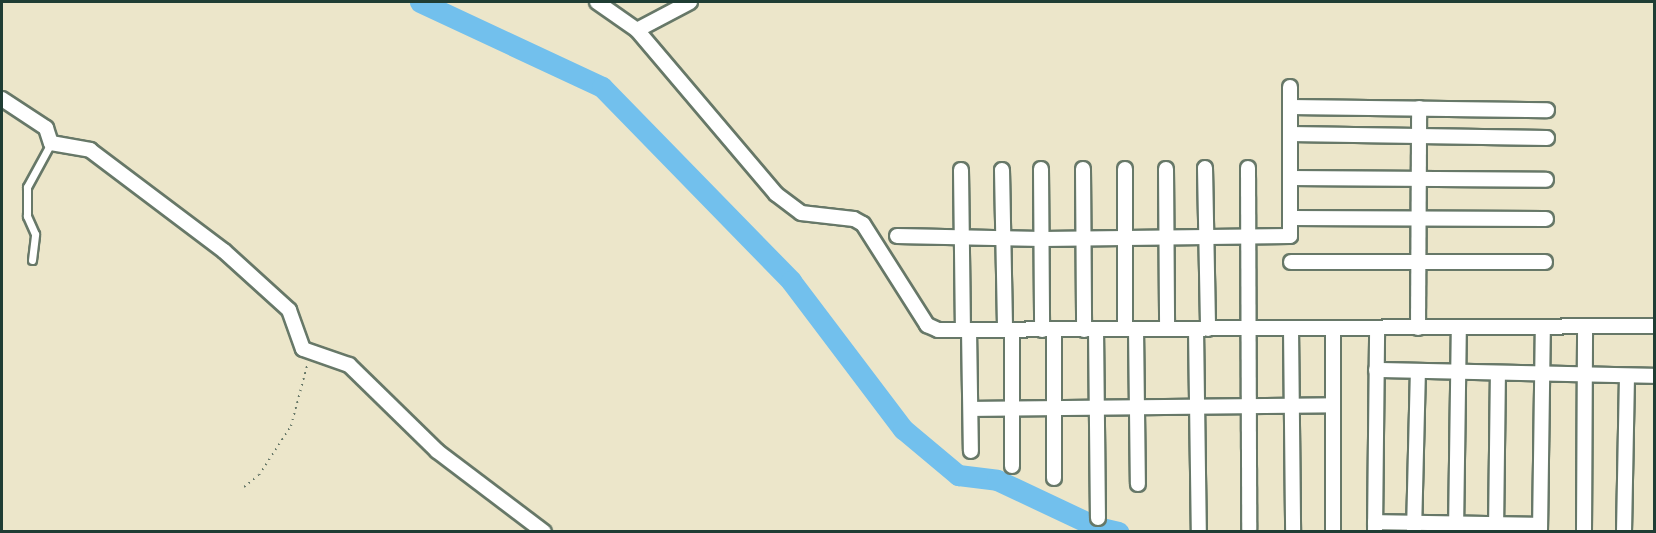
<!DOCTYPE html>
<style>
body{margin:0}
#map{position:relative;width:1656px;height:533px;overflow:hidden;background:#ece6ca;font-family:Cardo,serif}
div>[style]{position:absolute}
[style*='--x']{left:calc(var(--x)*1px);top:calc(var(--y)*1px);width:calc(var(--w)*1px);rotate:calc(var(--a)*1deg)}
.river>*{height:21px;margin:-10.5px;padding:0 10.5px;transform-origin:10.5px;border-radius:10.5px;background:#72c0ed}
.path>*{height:2px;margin-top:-1px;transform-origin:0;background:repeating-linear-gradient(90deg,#677868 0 1.5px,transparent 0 6px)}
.roads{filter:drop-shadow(2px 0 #677868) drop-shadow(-2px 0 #677868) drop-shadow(0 2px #677868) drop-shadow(0 -2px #677868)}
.service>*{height:7px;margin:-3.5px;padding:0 3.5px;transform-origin:3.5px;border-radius:3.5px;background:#fff}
.minor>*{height:14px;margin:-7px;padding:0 7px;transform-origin:7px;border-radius:7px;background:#fff}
span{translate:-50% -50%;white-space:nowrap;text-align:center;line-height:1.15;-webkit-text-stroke:4.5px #f6f6f2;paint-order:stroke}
.frame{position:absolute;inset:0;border:3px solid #1f3d34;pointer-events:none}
</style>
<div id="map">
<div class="river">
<i style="--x:420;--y:2;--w:201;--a:25"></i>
<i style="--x:602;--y:87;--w:271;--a:45.7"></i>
<i style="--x:791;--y:281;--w:186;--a:52.9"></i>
<i style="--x:903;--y:429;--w:72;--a:39.9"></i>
<i style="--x:958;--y:475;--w:39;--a:7"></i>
<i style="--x:997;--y:480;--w:110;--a:25.2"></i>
<i style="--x:1097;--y:527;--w:22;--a:13"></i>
</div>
<div class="path">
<i style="--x:244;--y:487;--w:19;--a:-39"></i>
<i style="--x:259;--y:475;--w:59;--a:-56.9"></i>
<i style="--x:291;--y:426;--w:66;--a:-75.1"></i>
</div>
<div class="roads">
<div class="service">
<i style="--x:32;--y:260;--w:26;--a:-83"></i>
<i style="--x:35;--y:234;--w:20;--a:-114"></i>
<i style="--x:27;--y:216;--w:29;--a:-90"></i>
<i style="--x:27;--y:187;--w:50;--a:-61.4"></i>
</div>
<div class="minor">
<i style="--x:597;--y:2;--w:49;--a:35"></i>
<i style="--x:637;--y:30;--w:215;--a:49.7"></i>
<i style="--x:776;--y:194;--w:31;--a:37"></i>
<i style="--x:801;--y:213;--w:53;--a:6.5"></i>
<i style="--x:854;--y:219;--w:10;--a:29"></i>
<i style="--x:863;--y:224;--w:120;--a:57.6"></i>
<i style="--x:927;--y:325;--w:12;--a:24"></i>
<i style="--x:938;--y:330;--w:716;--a:-0.32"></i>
<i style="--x:637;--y:30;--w:60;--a:-27.8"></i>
<i style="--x:2;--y:99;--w:53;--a:33.4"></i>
<i style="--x:46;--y:128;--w:16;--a:72"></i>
<i style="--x:51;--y:143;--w:40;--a:10"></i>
<i style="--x:90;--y:150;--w:168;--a:37"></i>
<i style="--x:224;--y:251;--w:88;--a:42.2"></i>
<i style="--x:289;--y:310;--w:41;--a:70.3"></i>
<i style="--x:303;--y:349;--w:49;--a:19.2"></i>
<i style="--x:349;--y:365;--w:123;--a:44.3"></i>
<i style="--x:437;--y:451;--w:134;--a:37.1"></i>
<i style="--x:1290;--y:107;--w:257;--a:0.7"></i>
<i style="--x:1290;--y:134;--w:257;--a:0.9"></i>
<i style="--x:1205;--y:168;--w:161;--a:88.9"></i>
<i style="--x:1248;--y:168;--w:361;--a:89.8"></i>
<i style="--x:1041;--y:169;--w:161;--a:89.6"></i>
<i style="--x:1083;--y:169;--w:161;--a:89.6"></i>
<i style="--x:1125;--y:169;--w:160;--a:90"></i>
<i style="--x:1166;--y:169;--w:160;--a:89.6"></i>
<i style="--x:961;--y:170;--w:160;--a:89.3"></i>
<i style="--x:1002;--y:170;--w:160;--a:88.9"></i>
<i style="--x:1290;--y:178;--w:256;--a:0.4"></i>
<i style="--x:1290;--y:218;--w:256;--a:0.2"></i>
<i style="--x:897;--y:236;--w:145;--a:1.2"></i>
<i style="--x:1042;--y:239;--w:248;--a:-0.7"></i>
<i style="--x:1290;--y:236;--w:149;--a:-90"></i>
<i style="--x:1291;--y:262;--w:254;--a:0"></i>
<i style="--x:1291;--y:328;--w:204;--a:89.4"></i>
<i style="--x:1333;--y:328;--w:204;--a:90"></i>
<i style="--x:1418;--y:328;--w:220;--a:-89.7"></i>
<i style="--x:1096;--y:329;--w:189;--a:89.4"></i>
<i style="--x:1136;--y:329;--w:155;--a:89.3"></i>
<i style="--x:1196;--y:329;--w:203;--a:89.2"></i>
<i style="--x:969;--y:330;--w:121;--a:89.1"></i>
<i style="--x:1012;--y:330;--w:136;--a:90"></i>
<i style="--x:1054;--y:330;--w:148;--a:90"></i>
<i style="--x:1376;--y:370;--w:278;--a:1.2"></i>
<i style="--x:971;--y:409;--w:362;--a:-0.6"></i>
<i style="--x:1375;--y:522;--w:165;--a:1"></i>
<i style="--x:1375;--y:532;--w:204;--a:-89.4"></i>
<i style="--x:1414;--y:532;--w:161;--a:-88.6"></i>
<i style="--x:1456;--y:532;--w:205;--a:-89.2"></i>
<i style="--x:1496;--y:532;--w:159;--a:-89.3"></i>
<i style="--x:1540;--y:532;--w:205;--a:-89.2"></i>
<i style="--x:1584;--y:532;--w:205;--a:-89.7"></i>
<i style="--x:1624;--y:532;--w:156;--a:-88.9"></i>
</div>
</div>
<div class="frame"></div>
</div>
